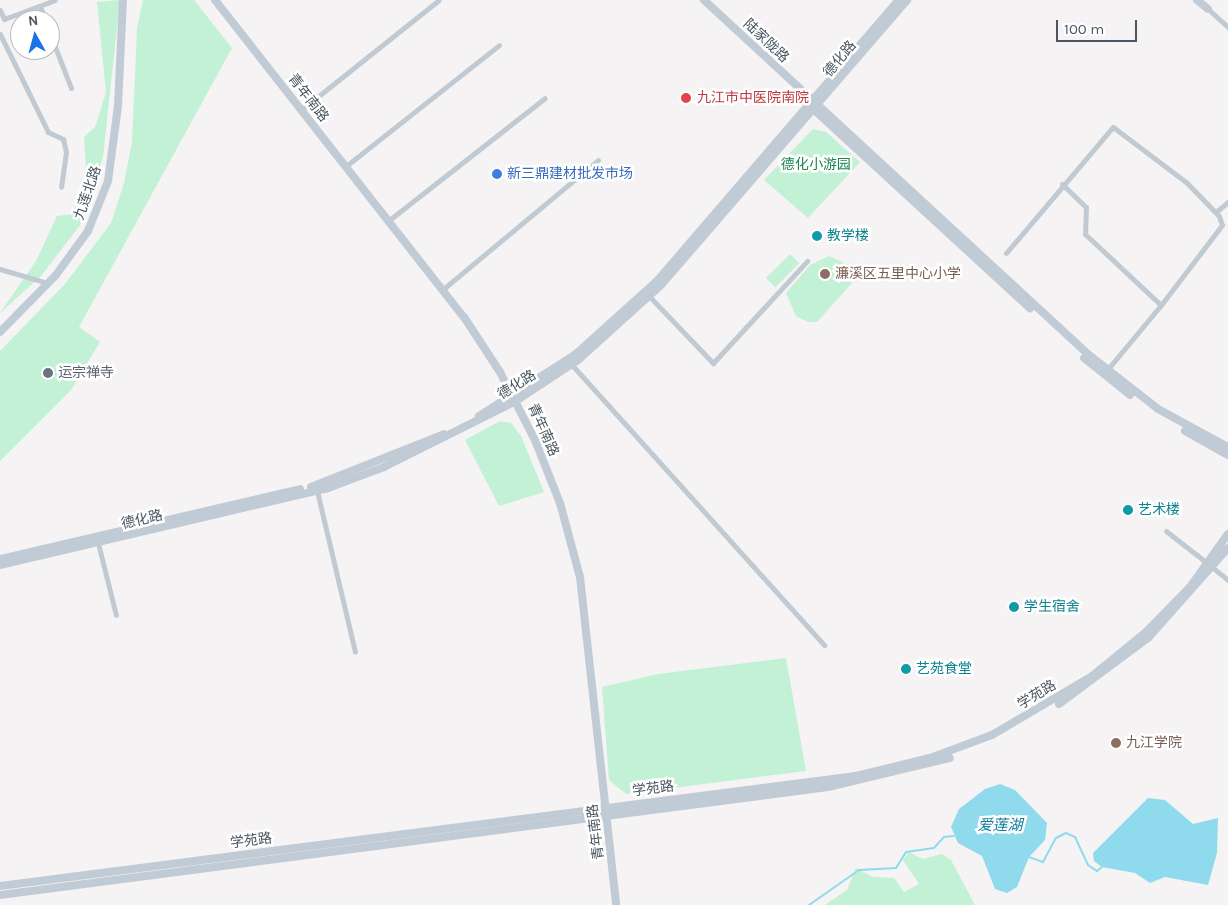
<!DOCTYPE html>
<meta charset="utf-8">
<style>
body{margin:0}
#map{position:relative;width:1228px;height:905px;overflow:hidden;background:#f5f3f3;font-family:Karla,"Noto Sans SC",sans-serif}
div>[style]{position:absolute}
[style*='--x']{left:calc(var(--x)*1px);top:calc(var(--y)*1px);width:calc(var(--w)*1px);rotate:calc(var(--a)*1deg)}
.green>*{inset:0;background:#c3f1d5;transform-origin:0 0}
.water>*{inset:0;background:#90daee}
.stream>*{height:2px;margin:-1px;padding:0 1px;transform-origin:1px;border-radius:1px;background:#90daee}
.street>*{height:5px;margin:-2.5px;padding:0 2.5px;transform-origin:2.5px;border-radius:2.5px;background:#c1cad2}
.secondary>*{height:8px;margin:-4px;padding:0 4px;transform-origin:4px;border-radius:4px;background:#c1cbd6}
.street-bridge>*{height:5px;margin:-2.5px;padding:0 2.5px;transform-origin:2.5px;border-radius:2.5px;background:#c1cad2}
.dots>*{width:14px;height:14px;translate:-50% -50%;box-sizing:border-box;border:2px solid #fff;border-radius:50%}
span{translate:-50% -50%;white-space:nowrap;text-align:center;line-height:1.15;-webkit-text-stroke:5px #fff;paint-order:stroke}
.street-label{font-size:14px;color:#4a5661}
.health-label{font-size:14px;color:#be3a42}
.left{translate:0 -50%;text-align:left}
.park-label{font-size:14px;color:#17864f}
.shop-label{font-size:14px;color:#366cbe}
.culture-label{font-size:14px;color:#0d838f}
.education-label{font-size:14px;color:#785e54}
.worship-label{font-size:14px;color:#5b616d}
.water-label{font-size:15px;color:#0c7c9b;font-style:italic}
.north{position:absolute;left:10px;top:10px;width:50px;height:50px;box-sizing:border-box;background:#fff;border:1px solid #b7bbc0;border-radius:50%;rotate:353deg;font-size:14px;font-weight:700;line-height:20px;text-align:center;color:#4a5661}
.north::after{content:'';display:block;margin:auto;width:18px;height:22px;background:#1a73e8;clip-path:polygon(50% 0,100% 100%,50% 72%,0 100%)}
.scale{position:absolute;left:1056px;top:20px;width:81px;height:22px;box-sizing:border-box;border:2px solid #4a5661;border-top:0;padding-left:6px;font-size:15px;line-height:18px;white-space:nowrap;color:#4a5661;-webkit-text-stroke:4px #fff;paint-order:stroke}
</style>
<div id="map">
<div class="green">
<i style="clip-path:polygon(120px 0,103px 157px,81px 224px,41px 276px,0 313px,36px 261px,57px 216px,73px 214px,86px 168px,84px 137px,95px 127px,106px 92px,97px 2px)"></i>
<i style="clip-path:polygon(143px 0,194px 0,232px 48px,79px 327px,100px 342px,71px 390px,0 461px,0 351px,65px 284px,111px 223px,124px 183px,132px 142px,137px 28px)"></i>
<i style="clip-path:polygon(813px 129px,826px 132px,860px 162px,808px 218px,764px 180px)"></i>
<i style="left:790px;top:254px;width:13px;height:34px;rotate:45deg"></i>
<i style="clip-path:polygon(829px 256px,847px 264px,852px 283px,817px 322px,808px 322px,796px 316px,786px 293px,810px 265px)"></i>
<i style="clip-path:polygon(500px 421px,511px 423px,521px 436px,544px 492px,499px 506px,465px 440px)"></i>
<i style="clip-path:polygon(786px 658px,806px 771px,626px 794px,609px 780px,602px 687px,658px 674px)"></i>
<i style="clip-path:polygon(909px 852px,923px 859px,942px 854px,951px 860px,975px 905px,825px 905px,847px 890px,856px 868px,873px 877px,894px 878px,904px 892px,919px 884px,903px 860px)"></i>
</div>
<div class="water">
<i style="clip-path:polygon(1000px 784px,1015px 790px,1047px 823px,1045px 840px,1029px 857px,1017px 887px,1007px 893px,995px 889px,982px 856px,958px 843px,951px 827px,959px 809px,985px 789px)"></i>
<i style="clip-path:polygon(1148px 798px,1165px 800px,1193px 824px,1218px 818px,1217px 853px,1208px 885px,1165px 877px,1150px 883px,1135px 873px,1102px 867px,1094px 861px,1093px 853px)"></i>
</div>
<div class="stream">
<i style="--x:1029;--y:857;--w:15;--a:20"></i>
<i style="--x:1043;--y:862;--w:27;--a:-62"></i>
<i style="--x:1056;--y:838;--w:11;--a:-27"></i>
<i style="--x:1066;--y:833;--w:10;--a:24"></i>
<i style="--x:1075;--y:837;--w:31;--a:65"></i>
<i style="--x:1088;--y:865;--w:11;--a:34"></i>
<i style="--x:1097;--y:871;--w:6;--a:-39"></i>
<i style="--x:809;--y:905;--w:61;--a:-35"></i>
<i style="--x:859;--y:870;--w:37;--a:-3"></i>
<i style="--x:896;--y:868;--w:19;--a:-58"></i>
<i style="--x:906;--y:852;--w:28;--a:-8"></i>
<i style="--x:934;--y:848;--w:15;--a:-48"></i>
<i style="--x:944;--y:837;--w:10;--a:-6"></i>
</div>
<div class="street">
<i style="--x:40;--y:6;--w:15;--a:70"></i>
<i style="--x:1208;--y:9;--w:27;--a:42"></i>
<i style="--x:0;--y:10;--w:10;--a:66"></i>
<i style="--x:4;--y:19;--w:54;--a:-20.4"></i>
<i style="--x:0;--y:34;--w:109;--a:63.9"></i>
<i style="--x:48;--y:132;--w:17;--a:25"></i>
<i style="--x:63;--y:139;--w:13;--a:77"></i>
<i style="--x:66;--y:152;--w:35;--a:98"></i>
<i style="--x:50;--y:34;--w:58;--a:68.7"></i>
<i style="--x:301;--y:110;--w:176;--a:-38.6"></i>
<i style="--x:346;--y:166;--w:195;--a:-38.3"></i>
<i style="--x:1062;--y:184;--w:33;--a:44"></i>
<i style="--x:1086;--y:207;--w:27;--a:92"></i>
<i style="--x:1085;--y:234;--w:104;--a:43.1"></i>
<i style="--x:1161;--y:305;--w:85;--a:129.7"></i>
<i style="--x:1216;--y:212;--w:16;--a:-40"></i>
<i style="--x:388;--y:221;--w:199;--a:-38.1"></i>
<i style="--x:1006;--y:253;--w:165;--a:-49.7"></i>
<i style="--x:1113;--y:127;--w:93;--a:37.1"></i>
<i style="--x:1187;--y:183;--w:46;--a:45.9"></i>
<i style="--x:1219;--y:216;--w:9;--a:72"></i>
<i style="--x:1222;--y:225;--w:101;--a:127.3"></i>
<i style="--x:0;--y:269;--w:50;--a:16.3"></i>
<i style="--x:442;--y:290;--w:203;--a:-39.8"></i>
<i style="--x:649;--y:296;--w:93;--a:46.3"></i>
<i style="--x:713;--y:363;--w:139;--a:-47.3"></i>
<i style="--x:572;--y:365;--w:377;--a:48"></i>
<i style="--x:317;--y:491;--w:165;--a:76.7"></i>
<i style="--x:1166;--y:531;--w:39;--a:38"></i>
<i style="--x:98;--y:543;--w:74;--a:76"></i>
</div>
<div class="secondary">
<i style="--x:215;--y:0;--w:403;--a:51.9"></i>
<i style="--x:464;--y:317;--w:66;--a:56.8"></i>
<i style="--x:500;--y:372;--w:76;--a:62.8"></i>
<i style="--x:535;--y:440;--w:68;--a:68.4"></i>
<i style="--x:560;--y:503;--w:77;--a:74.9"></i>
<i style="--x:580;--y:577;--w:330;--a:83.7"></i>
<i style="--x:704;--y:0;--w:524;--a:42.68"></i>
<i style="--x:1089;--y:355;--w:88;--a:38"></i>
<i style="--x:1158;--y:409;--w:80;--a:28.5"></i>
<i style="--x:1197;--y:0;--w:14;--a:39"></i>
<i style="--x:810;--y:106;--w:299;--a:42.6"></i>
<i style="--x:0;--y:332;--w:80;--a:-45.5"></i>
<i style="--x:56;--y:275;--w:54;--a:-54"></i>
<i style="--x:88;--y:231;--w:54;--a:-68.2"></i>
<i style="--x:108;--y:181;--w:76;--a:-82.4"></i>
<i style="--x:118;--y:106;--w:106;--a:-87.3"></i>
<i style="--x:1084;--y:358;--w:59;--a:38.8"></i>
<i style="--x:479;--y:416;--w:115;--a:-32.6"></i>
<i style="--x:576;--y:354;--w:109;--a:-42"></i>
<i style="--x:657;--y:281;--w:371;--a:-49.3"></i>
<i style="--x:1185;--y:431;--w:49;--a:29.2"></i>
<i style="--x:311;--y:487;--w:143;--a:-21.7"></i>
<i style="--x:0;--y:559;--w:308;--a:-13.1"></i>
<i style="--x:0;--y:565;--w:337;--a:-13.2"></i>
<i style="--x:328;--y:488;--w:60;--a:-20.6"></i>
<i style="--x:384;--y:467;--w:148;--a:-26.6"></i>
<i style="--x:516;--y:401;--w:74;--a:-33.5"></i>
<i style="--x:578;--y:360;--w:113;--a:-42.1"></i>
<i style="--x:662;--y:284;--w:375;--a:-49.2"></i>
<i style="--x:1059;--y:704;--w:111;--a:-36.6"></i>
<i style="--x:1148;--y:638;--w:120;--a:-48.4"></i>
<i style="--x:0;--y:886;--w:863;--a:-7.32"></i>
<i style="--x:856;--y:776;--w:76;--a:-13.7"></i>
<i style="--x:930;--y:758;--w:66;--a:-20.4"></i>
<i style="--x:992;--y:735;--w:116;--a:-30.5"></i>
<i style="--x:1092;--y:676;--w:68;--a:-39.1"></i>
<i style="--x:1145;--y:633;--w:64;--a:-45.6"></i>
<i style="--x:1190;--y:587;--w:65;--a:-54.4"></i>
<i style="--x:0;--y:895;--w:835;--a:-7.43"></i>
<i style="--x:828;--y:787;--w:125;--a:-13.4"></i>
</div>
<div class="street-bridge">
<i style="--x:1197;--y:555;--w:40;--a:39"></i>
</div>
<div class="dots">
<i style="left:686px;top:98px;background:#e0444e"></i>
<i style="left:497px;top:174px;background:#3f7fe0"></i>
<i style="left:817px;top:236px;background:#0f9aa8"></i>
<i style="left:825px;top:274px;background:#8d6e63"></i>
<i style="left:48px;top:373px;background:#6b7280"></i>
<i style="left:1128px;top:510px;background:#0f9aa8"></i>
<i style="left:1014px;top:607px;background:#0f9aa8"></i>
<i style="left:906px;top:669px;background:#0f9aa8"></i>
<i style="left:1116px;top:743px;background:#8d6e63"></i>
</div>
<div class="street-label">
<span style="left:766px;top:41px;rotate:43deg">陆家陇路</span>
<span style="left:840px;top:59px;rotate:-50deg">德化路</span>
<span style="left:308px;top:98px;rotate:52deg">青年南路</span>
<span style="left:88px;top:193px;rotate:-71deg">九莲北路</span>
<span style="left:517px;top:385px;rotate:-32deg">德化路</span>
<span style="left:543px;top:430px;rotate:66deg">青年南路</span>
<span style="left:142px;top:520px;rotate:-13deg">德化路</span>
<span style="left:1037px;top:695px;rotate:-31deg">学苑路</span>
<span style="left:653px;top:789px;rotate:-7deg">学苑路</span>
<span style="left:596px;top:832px;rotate:-97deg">青年南路</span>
<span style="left:251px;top:841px;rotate:-7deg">学苑路</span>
</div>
<div class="health-label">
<span class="left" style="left:697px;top:98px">九江市中医院南院</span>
</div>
<div class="park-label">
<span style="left:816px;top:165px">德化小游园</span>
</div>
<div class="shop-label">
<span class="left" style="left:507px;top:174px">新三鼎建材批发市场</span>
</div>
<div class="culture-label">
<span class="left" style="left:827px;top:236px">教学楼</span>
<span class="left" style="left:1138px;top:510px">艺术楼</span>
<span class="left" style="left:1024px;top:607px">学生宿舍</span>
<span class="left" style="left:916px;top:669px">艺苑食堂</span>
</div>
<div class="education-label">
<span class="left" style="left:835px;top:274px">濂溪区五里中心小学</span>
<span class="left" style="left:1126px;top:743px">九江学院</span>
</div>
<div class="worship-label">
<span class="left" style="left:58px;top:373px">运宗禅寺</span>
</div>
<div class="water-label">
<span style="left:1000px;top:826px">爱莲湖</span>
</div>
<div class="north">N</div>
<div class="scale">100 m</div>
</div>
